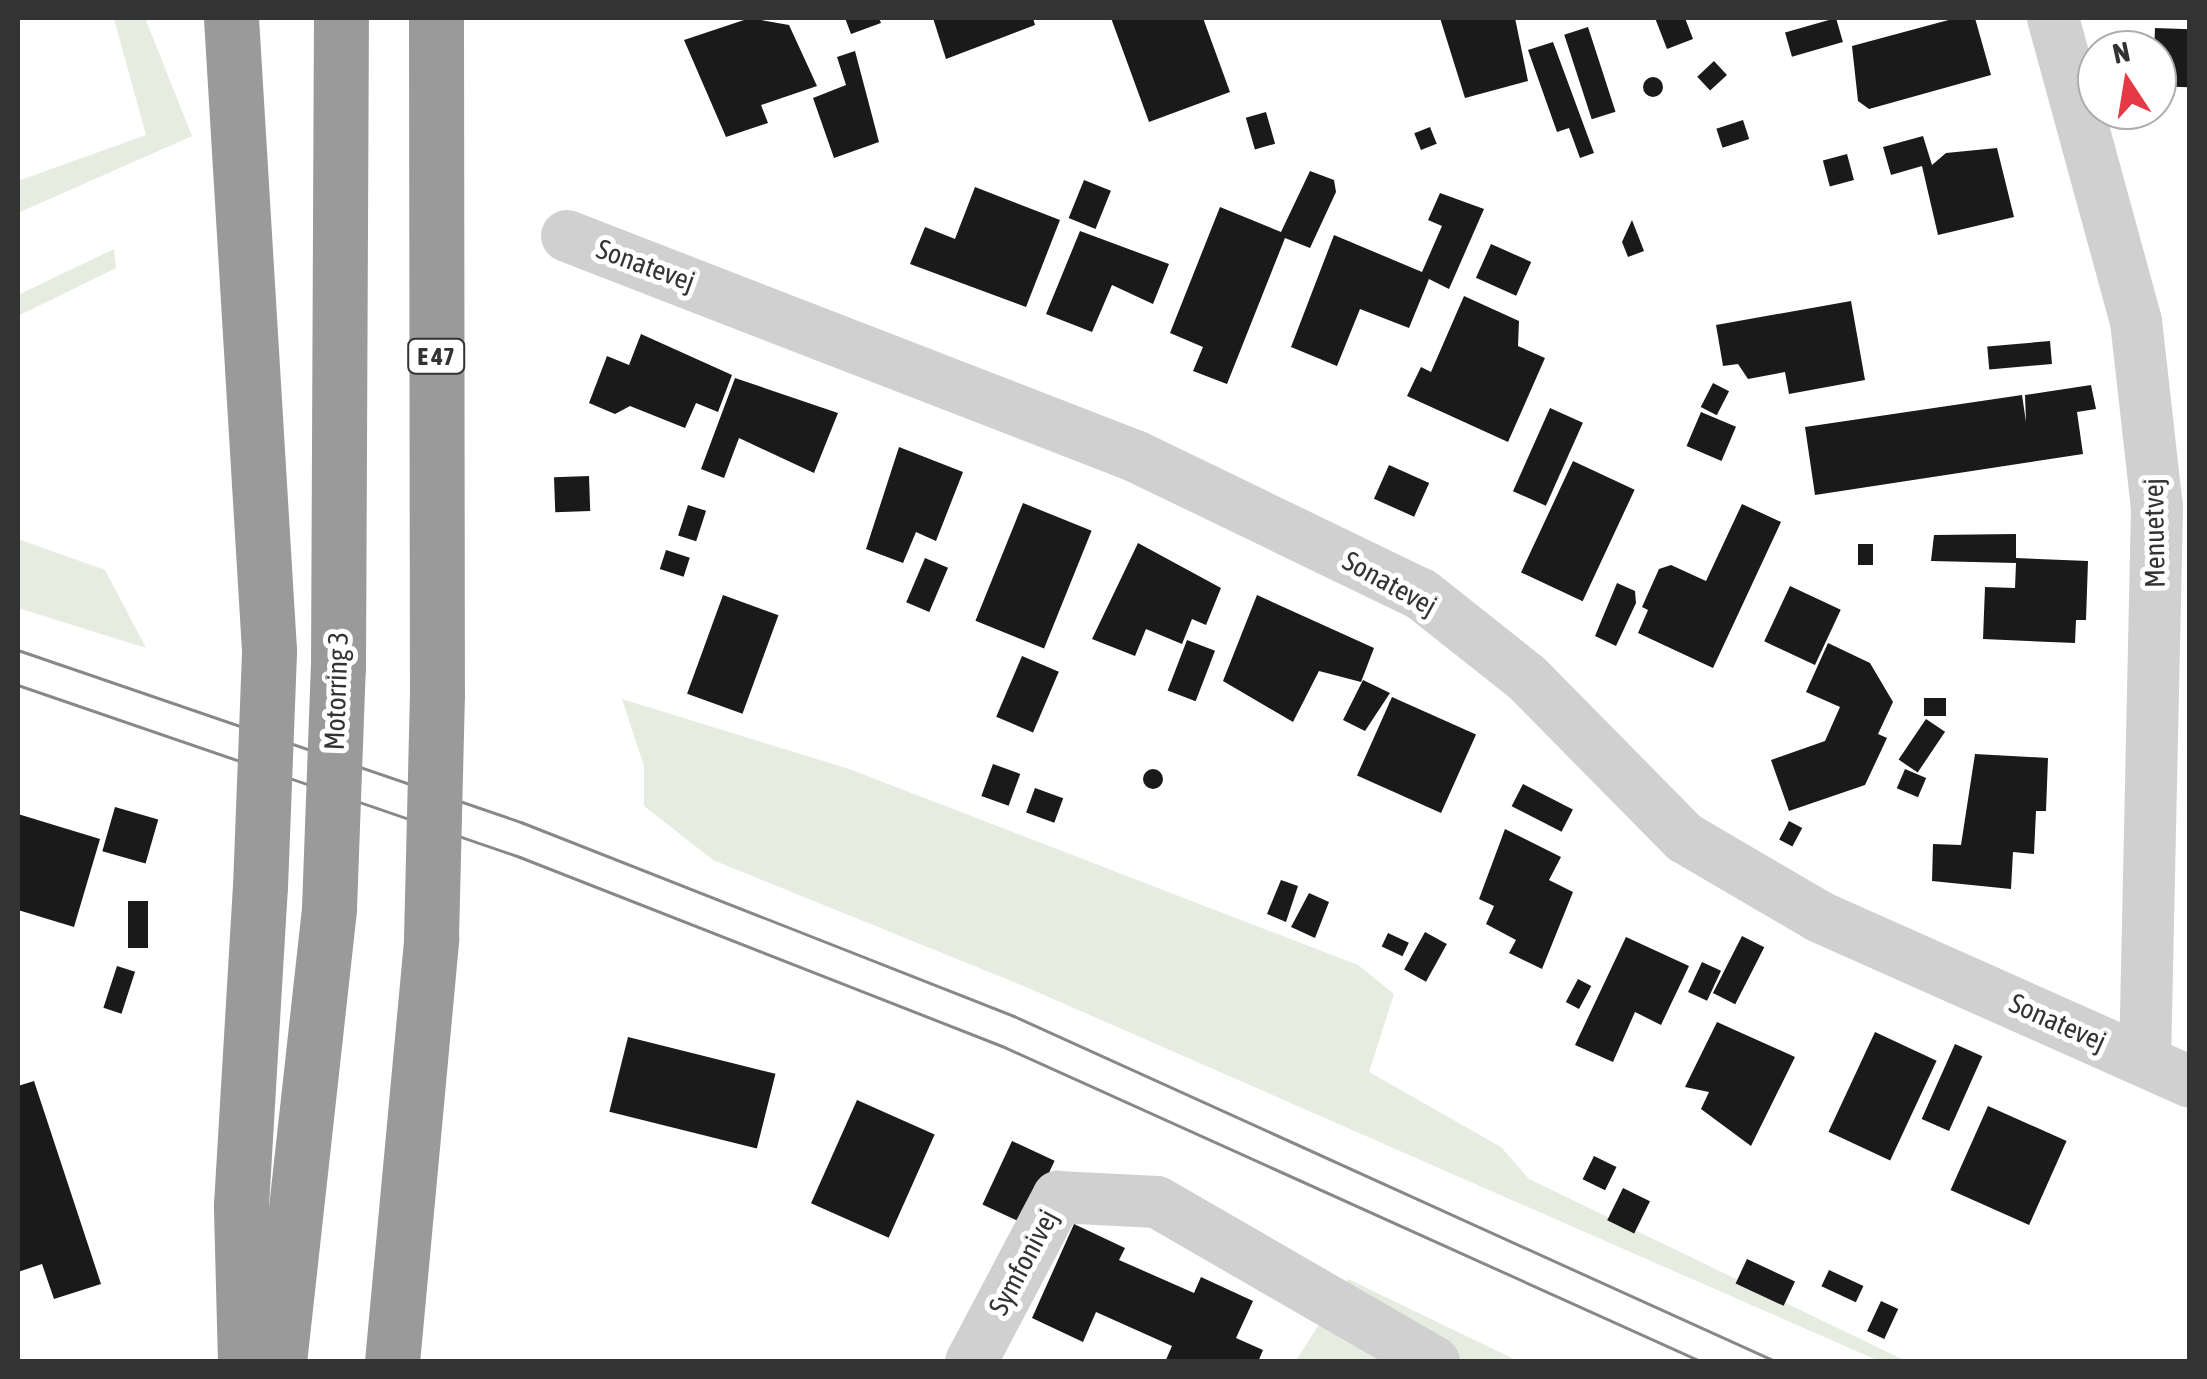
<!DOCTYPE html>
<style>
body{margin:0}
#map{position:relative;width:2207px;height:1379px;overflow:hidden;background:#fff;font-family:"Asap Condensed",sans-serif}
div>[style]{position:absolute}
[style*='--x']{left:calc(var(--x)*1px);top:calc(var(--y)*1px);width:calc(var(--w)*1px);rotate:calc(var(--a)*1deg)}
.green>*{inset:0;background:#e6ecdf}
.building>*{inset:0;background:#1a1a1a;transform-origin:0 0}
.round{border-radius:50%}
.minor>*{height:52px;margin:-26px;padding:0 26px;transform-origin:26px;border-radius:26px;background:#d0d0d0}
.highway>*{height:55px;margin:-27.5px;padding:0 27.5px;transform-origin:27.5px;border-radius:27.5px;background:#9a9a9a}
.tram>*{height:2.5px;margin:-1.25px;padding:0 1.25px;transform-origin:1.25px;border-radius:1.25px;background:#888}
.highway-bridge>*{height:55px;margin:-27.5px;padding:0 27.5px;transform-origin:27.5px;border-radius:27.5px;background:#9a9a9a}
span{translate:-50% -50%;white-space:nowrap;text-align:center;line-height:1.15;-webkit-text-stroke:10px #fff;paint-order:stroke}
.shield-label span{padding:2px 8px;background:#fff;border:2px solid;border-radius:8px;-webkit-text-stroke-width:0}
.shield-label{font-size:25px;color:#333;font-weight:700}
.street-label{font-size:28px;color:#333}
.frame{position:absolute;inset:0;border:20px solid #333;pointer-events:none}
.north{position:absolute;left:2077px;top:30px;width:100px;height:100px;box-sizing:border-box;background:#fff;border:2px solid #adadad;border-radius:50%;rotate:348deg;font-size:28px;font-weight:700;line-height:40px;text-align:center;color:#333}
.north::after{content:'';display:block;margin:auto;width:35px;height:45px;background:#e63946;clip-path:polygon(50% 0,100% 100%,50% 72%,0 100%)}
</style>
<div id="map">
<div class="green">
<i style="clip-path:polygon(145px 18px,192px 136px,18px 213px,18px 181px,146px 135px,114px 19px)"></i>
<i style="clip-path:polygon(114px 249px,116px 268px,18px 316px,18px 295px)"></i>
<i style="clip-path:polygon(18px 539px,105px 570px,146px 648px,18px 608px)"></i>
<i style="clip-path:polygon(622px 699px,849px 769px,1358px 965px,1394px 994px,1369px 1072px,1501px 1147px,1529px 1179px,1906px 1361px,1879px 1361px,1026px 987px,713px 860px,644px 806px,644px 766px)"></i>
<i style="clip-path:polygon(1348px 1279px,1518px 1361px,1295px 1362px)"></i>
</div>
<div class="building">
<i style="clip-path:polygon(750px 18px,789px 25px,817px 86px,761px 105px,768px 123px,726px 137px,684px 40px)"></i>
<i style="clip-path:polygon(845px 18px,879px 18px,881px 23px,851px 34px)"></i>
<i style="clip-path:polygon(933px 18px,1033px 18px,1035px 25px,946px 59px)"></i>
<i style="clip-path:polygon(1111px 18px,1203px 18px,1230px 92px,1149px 122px)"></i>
<i style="clip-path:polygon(1440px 18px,1515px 18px,1528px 81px,1465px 98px)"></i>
<i style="clip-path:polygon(1655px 18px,1685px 18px,1693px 39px,1667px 49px)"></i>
<i style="left:1836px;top:18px;width:25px;height:53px;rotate:74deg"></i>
<i style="clip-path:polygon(1956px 18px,1975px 18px,1991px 75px,1869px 109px,1858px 101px,1852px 46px)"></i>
<i style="left:1588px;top:27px;width:89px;height:25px;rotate:72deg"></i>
<i style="left:2155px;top:28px;width:35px;height:58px;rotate:2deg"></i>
<i style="clip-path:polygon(1553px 42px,1594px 153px,1580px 158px,1569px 128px,1557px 132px,1528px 50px)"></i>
<i style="clip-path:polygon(855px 51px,879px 142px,834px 158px,813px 98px,846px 85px,837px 57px)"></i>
<i style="left:1714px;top:61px;width:19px;height:23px;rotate:47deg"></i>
<i class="round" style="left:1643px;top:77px;width:20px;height:20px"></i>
<i style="left:1266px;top:112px;width:33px;height:21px;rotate:74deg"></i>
<i style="left:1743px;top:120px;width:20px;height:28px;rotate:72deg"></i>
<i style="left:1430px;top:127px;width:18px;height:17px;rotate:68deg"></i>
<i style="clip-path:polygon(1923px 136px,1932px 165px,1946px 153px,1997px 148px,2014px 217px,1938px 235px,1922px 166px,1891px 175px,1883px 147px)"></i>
<i style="left:1847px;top:154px;width:27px;height:25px;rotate:75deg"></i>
<i style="clip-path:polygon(1310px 171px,1334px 180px,1336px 192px,1310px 248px,1285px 238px,1227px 384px,1193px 371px,1203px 347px,1170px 333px,1220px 207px,1281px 232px)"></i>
<i style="left:1084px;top:180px;width:29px;height:41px;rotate:22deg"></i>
<i style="clip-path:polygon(975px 187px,1060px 220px,1026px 307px,910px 264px,925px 227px,955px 239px)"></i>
<i style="clip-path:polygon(1440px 193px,1484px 209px,1449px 289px,1429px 279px,1409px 328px,1360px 309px,1337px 366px,1291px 347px,1334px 235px,1422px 272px,1442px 226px,1428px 220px)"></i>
<i style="clip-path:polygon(1632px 220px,1644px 251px,1628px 257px,1622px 242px)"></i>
<i style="clip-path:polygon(1080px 231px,1169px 264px,1153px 304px,1112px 285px,1092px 332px,1046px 314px)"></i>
<i style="left:1491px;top:244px;width:44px;height:37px;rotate:24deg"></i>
<i style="clip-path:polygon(1464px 296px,1519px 321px,1518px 346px,1545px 358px,1508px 442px,1407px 396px,1421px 367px,1431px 372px)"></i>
<i style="clip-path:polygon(1851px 301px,1865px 380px,1789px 394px,1785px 372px,1748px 379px,1738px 364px,1723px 366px,1716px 325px)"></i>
<i style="clip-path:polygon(641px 334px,732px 375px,718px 412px,696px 403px,685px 428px,630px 406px,615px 414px,589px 403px,607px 356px,629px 365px)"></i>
<i style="left:2050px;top:341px;width:23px;height:63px;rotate:85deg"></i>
<i style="clip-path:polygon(735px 378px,838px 413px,814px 473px,739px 438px,724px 478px,701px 469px)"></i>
<i style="left:1713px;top:383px;width:18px;height:27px;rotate:27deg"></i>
<i style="clip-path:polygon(2091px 385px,2096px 409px,2077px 412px,2083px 454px,1815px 495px,1805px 427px,2022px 395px,2026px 422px,2025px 395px)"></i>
<i style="left:1550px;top:408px;width:36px;height:91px;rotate:24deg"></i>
<i style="left:1701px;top:412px;width:38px;height:37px;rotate:23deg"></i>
<i style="clip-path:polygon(899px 447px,963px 472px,936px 541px,916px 532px,903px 563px,866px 549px)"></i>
<i style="left:1573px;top:461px;width:68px;height:123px;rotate:25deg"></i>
<i style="left:1389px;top:465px;width:44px;height:37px;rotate:24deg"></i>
<i style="left:589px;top:476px;width:35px;height:35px;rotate:88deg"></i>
<i style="left:1023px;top:503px;width:74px;height:127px;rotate:22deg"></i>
<i style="clip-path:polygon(1742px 504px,1781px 522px,1713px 668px,1638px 633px,1648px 610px,1642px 607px,1659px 569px,1671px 565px,1706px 581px)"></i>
<i style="left:688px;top:505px;width:19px;height:32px;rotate:18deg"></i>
<i style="clip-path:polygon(2016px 534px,2016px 558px,2088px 561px,2086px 620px,2076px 620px,2075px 643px,1983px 639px,1985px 587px,2015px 588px,2016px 563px,1931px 561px,1934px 535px)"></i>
<i style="clip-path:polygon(1138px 543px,1221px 588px,1206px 625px,1192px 619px,1182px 644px,1146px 629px,1135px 656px,1092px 639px)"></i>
<i style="left:1858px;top:544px;width:15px;height:21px"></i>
<i style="left:666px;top:550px;width:25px;height:20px;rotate:18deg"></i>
<i style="left:925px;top:558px;width:25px;height:48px;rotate:23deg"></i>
<i style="clip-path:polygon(1617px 583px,1635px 591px,1636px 603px,1616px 646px,1595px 636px)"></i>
<i style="left:1790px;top:586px;width:56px;height:61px;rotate:25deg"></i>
<i style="left:723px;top:595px;width:59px;height:105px;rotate:20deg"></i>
<i style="clip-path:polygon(1257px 595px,1374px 648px,1361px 682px,1319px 671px,1293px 722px,1223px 681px)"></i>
<i style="left:1187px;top:640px;width:30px;height:54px;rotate:21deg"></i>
<i style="clip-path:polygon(1828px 643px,1870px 663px,1893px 702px,1878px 734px,1887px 738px,1865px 785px,1789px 811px,1771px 760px,1825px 741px,1840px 707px,1806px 692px)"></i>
<i style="left:1022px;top:656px;width:40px;height:66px;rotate:23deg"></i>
<i style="clip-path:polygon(1363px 680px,1390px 693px,1365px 731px,1343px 720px)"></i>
<i style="left:1392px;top:697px;width:92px;height:86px;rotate:24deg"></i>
<i style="left:1924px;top:698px;width:22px;height:18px"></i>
<i style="left:1926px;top:719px;width:23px;height:49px;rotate:34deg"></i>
<i style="clip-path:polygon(1975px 754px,2048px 758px,2046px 811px,2036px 811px,2034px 854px,2013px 852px,2011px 889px,1932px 881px,1933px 844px,1961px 845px)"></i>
<i style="left:993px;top:764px;width:29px;height:34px;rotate:20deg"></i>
<i class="round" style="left:1143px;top:769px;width:20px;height:20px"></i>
<i style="left:1905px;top:769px;width:23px;height:21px;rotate:23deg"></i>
<i style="left:1523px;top:784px;width:56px;height:25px;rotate:27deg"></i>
<i style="left:1035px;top:788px;width:30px;height:26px;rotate:20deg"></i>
<i style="left:115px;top:807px;width:45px;height:46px;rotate:16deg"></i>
<i style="clip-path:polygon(18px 814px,100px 839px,74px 927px,18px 910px)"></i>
<i style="left:1789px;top:821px;width:15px;height:21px;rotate:28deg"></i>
<i style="clip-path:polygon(1505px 829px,1561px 857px,1549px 880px,1573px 892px,1542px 969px,1509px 953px,1516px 940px,1486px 924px,1494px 906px,1479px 899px)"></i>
<i style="clip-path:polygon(1281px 880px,1298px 886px,1286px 922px,1267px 914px)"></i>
<i style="clip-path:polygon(1309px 893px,1329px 902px,1315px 938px,1291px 927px)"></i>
<i style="left:128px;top:901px;width:20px;height:47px"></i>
<i style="left:1425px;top:932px;width:25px;height:43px;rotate:29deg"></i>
<i style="left:1388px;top:933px;width:23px;height:15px;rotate:25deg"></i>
<i style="left:1742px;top:936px;width:25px;height:64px;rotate:27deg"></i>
<i style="clip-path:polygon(1626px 937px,1689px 966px,1661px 1025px,1635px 1012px,1613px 1062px,1575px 1045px)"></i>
<i style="left:1702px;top:962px;width:21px;height:33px;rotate:25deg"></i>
<i style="left:117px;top:966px;width:19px;height:44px;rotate:18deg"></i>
<i style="left:1578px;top:979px;width:15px;height:26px;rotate:28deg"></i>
<i style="clip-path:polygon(1717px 1022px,1795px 1057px,1751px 1146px,1701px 1109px,1709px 1092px,1685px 1087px)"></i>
<i style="left:1875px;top:1032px;width:68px;height:110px;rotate:25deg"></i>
<i style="left:628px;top:1037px;width:152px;height:77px;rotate:14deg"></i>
<i style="left:1955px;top:1044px;width:30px;height:82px;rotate:24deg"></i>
<i style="clip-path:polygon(34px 1081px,101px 1284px,54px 1299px,42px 1264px,18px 1272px,18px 1086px)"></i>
<i style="left:857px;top:1100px;width:85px;height:113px;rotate:24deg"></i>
<i style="left:1988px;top:1106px;width:86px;height:92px;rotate:24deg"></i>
<i style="left:1012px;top:1141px;width:47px;height:70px;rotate:25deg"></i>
<i style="left:1594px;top:1156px;width:25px;height:26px;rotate:26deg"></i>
<i style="left:1623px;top:1188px;width:30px;height:36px;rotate:26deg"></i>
<i style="clip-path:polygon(1074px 1224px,1125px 1248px,1119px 1260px,1194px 1293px,1201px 1277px,1253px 1301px,1236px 1338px,1263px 1350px,1258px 1362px,1165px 1362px,1172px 1346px,1096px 1312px,1083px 1342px,1032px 1318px)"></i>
<i style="left:1747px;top:1259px;width:53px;height:27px;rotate:25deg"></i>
<i style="left:1829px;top:1270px;width:38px;height:18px;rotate:25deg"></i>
<i style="left:1881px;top:1301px;width:19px;height:33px;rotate:25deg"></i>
</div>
<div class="minor">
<i style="--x:2053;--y:18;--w:314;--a:74.7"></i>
<i style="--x:2136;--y:321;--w:187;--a:83.6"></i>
<i style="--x:2157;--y:507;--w:554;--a:91.24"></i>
<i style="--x:567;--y:236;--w:609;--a:21.17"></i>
<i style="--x:1135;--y:456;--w:318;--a:25.8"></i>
<i style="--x:1421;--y:594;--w:135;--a:38.4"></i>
<i style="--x:1527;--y:678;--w:225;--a:45.4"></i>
<i style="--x:1685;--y:838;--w:156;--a:30.3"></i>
<i style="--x:1820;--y:917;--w:405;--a:24"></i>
<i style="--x:971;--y:1362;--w:187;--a:-62.2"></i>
<i style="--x:1058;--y:1197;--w:99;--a:2.9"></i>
<i style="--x:1157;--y:1202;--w:320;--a:30"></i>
</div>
<div class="highway">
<i style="--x:231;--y:18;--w:633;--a:86.56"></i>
<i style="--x:436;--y:18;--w:676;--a:89.92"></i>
<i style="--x:338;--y:668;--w:650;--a:-89.74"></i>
<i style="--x:245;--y:1362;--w:157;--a:-91.5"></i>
<i style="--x:241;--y:1205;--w:319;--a:-86.6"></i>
<i style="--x:279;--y:1362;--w:457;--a:-83.7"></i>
<i style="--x:392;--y:1362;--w:426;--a:-84.7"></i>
</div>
<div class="tram">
<i style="--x:18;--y:650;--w:532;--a:18.88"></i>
<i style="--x:521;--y:822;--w:530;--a:21.48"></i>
<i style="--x:1014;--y:1016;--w:838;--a:24.39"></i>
<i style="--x:18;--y:685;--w:531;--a:18.91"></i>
<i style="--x:520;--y:857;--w:518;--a:21.41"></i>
<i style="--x:1002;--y:1046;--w:769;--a:24.27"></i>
</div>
<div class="highway-bridge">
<i style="--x:260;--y:887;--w:237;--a:-87.8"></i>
<i style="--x:329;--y:908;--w:240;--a:-87.9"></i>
<i style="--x:431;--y:938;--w:244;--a:-88.6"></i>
</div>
<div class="shield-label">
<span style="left:436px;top:356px">E 47</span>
</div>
<div class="street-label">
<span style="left:646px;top:265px;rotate:20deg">Sonatevej</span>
<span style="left:2154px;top:533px;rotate:-91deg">Menuetvej</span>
<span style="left:1390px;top:583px;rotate:29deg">Sonatevej</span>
<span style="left:336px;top:691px;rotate:-88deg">Motorring 3</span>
<span style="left:2058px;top:1022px;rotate:24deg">Sonatevej</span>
<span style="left:1023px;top:1262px;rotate:-62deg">Symfonivej</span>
</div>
<div class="frame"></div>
<div class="north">N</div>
</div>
